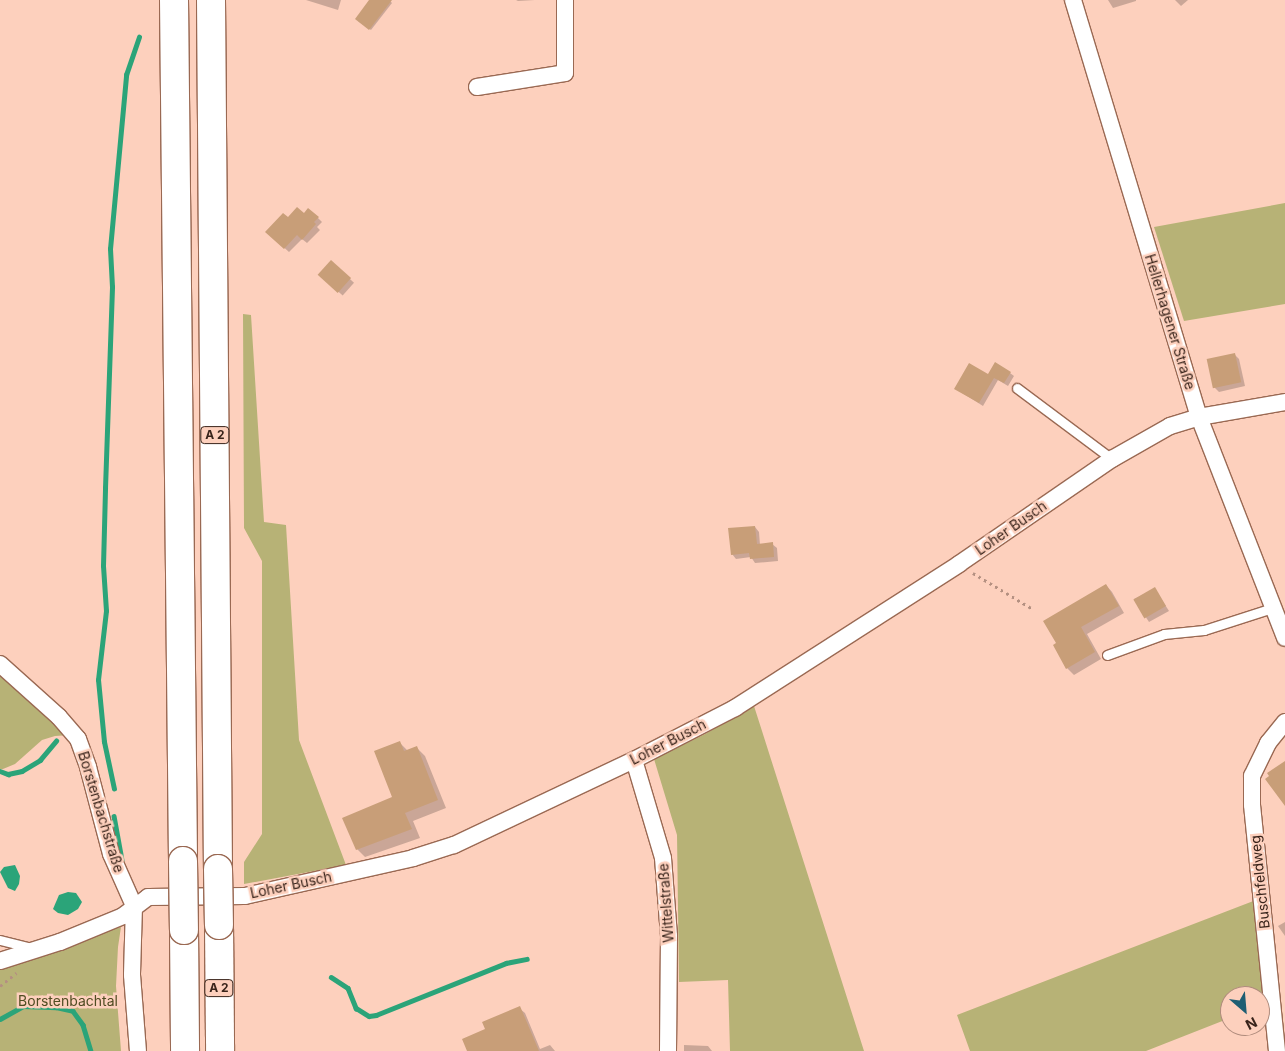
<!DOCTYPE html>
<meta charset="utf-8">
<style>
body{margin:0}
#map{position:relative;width:1285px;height:1051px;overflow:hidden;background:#fdd0bd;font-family:Inter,sans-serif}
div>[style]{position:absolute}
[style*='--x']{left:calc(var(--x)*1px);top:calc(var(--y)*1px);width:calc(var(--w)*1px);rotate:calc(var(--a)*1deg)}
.green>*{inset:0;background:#b7b276}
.water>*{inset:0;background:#2ba479}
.shadow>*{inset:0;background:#0003;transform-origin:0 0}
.stream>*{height:4.5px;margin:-2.25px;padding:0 2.25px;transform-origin:2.25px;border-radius:2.25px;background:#2ba479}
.building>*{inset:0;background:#c89e78;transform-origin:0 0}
.path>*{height:2.5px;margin-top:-1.25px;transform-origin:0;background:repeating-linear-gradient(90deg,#b49081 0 2.5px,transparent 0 6.5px)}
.roads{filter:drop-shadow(1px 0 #9a6953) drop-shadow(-1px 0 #9a6953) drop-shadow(0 1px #9a6953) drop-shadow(0 -1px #9a6953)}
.lane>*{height:9px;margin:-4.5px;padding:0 4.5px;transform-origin:4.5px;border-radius:4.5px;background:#fff}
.street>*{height:16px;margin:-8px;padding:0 8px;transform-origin:8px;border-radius:8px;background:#fff}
.highway>*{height:28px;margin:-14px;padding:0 14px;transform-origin:14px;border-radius:14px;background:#fff}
.bridges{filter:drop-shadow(1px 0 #9a6953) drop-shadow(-1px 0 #9a6953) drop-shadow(0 1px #9a6953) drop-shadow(0 -1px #9a6953)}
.highway-bridge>*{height:28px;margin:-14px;padding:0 14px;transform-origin:14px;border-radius:14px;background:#fff}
span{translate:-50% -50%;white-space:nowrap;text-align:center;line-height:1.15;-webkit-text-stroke:5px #fdd0bd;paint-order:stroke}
.shield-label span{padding:1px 4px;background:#fdd0bd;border:1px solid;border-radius:4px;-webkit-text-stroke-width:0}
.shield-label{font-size:12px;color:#39241b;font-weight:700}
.street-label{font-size:14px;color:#39241b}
.park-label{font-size:14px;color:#504c22}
.north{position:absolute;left:1220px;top:986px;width:50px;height:50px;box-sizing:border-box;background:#fdd0bd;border:1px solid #af8b7c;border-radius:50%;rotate:153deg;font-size:14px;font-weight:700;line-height:20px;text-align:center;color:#39241b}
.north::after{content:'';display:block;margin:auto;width:18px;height:22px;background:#1e5e73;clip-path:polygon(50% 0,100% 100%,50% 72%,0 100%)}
</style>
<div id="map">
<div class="green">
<i style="clip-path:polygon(1285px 203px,1285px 304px,1184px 321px,1154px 227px)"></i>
<i style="clip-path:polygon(243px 314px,251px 315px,264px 522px,286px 525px,299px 740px,346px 865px,244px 884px,244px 862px,262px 834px,262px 561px,244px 528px)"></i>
<i style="clip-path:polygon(0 663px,71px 735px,55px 736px,42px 740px,15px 764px,3px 769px,0 769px)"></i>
<i style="clip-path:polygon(754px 706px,864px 1051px,730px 1051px,728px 980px,679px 982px,677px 835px,654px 759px,705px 734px)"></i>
<i style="clip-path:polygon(1256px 900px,1267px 1003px,1260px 1006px,1260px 996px,1230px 996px,1230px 1018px,1146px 1051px,970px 1051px,957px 1015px)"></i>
<i style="clip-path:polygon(121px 927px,118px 947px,116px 986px,121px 1051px,0 1051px,0 964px)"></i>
</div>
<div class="water">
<i style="clip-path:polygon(15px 865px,20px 876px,19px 884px,15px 891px,8px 888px,0 872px,4px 867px)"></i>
<i style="clip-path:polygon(68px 892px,76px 893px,82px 902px,78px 909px,68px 915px,58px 913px,53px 909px,59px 895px)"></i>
</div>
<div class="shadow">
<i style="clip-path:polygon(306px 0,341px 0,338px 10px)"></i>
<i style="clip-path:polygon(370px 0,389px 0,392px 3px,371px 30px,358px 21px)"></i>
<i style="clip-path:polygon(516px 0,535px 0,518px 1px)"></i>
<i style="clip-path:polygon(1108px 0,1136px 0,1136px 1px,1113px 8px)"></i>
<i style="clip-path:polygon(1175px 0,1188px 0,1181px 6px)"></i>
<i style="clip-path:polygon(304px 215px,318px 218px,322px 222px,317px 227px,320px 230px,307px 243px,302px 239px,289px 252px,267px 232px,288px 219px)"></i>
<i style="left:331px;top:262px;width:31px;height:17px;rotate:42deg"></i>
<i style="clip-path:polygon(1235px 355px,1239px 359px,1245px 386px,1219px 392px,1214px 387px)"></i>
<i style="clip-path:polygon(1010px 373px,1014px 376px,1008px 386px,998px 380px,983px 406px,956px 389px,988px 375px)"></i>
<i style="clip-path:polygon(755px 527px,759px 532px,760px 545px,772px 544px,777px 548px,778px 561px,755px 563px,751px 557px,736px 559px,732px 554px)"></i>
<i style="clip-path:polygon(1106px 585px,1112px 592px,1124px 613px,1087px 634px,1101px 659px,1074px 675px,1067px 668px,1054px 646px)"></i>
<i style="clip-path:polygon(1155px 589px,1169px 611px,1149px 622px,1134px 599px)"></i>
<i style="clip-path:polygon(399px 742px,408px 751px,416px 747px,425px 756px,446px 808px,413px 821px,420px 838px,365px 857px,357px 849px,394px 798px)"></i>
<i style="clip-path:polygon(1285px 922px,1285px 936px,1278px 926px)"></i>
<i style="clip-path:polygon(519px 1008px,525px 1013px,540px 1049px,550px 1045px,555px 1051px,468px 1051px,487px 1030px)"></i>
<i style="clip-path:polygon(684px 1045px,708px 1046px,712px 1051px,684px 1051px)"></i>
</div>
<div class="stream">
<i style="--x:0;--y:771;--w:9;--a:21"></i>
<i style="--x:8;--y:774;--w:14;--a:-12"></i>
<i style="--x:22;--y:771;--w:21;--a:-31"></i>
<i style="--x:40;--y:760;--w:25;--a:-50"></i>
<i style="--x:114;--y:789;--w:48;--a:-102"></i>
<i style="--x:104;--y:742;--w:62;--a:-95.5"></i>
<i style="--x:98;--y:680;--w:69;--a:-83.4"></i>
<i style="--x:106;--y:611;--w:45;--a:-93.8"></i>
<i style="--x:103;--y:566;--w:78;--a:-88.5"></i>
<i style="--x:105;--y:488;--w:201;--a:-88"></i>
<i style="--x:112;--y:287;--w:38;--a:-93"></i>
<i style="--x:110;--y:249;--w:175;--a:-84.7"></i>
<i style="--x:126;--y:75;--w:40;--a:-71.1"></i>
<i style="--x:114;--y:816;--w:45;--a:79.7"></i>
<i style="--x:331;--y:977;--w:20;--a:33"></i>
<i style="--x:348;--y:988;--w:22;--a:68"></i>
<i style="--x:356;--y:1008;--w:15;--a:32"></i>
<i style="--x:369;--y:1016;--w:7;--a:-8"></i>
<i style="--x:376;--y:1015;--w:140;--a:-21.8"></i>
<i style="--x:506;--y:963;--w:21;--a:-11"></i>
<i style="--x:0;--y:1019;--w:26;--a:-29"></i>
<i style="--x:23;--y:1006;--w:33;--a:2"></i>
<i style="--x:56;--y:1007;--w:17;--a:13"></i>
<i style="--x:73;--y:1011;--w:17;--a:54"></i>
<i style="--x:83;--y:1025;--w:27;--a:73"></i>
</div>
<div class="building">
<i style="clip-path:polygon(369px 0,392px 0,369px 30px,355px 19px)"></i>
<i style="clip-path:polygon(297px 207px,304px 213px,308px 208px,319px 217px,314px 222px,316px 224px,302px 240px,297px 235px,284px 249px,265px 232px,283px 213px,288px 217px)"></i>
<i style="left:331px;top:260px;width:27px;height:20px;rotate:42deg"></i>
<i style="left:1235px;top:353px;width:30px;height:29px;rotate:78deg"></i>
<i style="clip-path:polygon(995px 362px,1011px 372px,1004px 383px,994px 378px,979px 403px,954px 389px,969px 363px,988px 374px)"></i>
<i style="clip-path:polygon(755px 526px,757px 544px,773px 542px,774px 557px,750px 559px,749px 553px,731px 555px,728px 528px)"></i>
<i style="clip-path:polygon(1106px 584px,1119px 606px,1081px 627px,1095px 652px,1066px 669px,1053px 645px,1056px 643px,1043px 621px)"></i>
<i style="left:1155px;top:587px;width:22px;height:25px;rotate:60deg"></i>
<i style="clip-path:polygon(400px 741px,404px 751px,417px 746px,438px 800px,405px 813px,412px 829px,356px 850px,342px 818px,392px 797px,374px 751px)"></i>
<i style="clip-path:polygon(1285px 761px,1285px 806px,1265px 779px,1269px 776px,1267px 773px)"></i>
<i style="clip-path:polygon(520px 1006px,539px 1051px,467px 1051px,462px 1039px,485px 1029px,482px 1022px)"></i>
</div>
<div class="path">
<i style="--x:973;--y:573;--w:70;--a:31"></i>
<i style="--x:0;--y:986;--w:21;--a:-39"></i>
</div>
<div class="roads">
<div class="lane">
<i style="--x:1017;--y:388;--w:119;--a:36.8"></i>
<i style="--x:1107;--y:655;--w:61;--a:-20.2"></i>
<i style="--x:1164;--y:634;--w:40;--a:-5.7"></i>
<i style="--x:1204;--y:630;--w:71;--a:-17.9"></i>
<i style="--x:0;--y:940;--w:32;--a:14"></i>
</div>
<div class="street">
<i style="--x:1073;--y:0;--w:436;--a:73.2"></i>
<i style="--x:1199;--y:417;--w:237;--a:68.7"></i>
<i style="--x:477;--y:87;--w:89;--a:-9"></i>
<i style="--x:565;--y:73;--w:73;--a:-90"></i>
<i style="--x:0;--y:664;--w:79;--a:41.9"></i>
<i style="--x:59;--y:717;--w:29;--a:49"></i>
<i style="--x:78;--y:739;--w:30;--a:70"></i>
<i style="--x:88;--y:767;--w:90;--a:75.2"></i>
<i style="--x:111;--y:854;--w:57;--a:66.1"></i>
<i style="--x:134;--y:906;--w:69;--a:91.7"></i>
<i style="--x:132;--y:975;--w:76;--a:85.5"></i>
<i style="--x:634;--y:760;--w:102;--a:73.5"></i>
<i style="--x:663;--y:858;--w:78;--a:85.6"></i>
<i style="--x:669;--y:936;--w:115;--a:90.5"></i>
<i style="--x:0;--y:961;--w:63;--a:-17.6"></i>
<i style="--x:60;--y:942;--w:68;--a:-22.4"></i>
<i style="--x:123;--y:916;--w:31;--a:-37"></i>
<i style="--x:148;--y:897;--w:97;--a:-0.6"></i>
<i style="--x:245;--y:896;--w:172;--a:-12.7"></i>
<i style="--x:413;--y:858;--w:43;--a:-17.6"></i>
<i style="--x:454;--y:845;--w:199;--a:-25.3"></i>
<i style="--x:634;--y:760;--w:114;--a:-27.2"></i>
<i style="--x:735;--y:708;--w:266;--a:-32.7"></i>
<i style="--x:959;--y:564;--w:186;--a:-34.5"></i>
<i style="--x:1112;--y:459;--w:67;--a:-29.6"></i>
<i style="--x:1170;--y:426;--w:30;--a:-17"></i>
<i style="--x:1199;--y:417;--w:87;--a:-9.9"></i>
<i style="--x:1277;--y:1051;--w:247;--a:-95.8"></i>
<i style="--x:1252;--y:805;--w:29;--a:-90"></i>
<i style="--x:1252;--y:776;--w:37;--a:-64"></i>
<i style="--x:1268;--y:743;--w:27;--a:-51"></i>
</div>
<div class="highway">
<i style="--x:174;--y:0;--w:861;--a:89.4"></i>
<i style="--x:211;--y:0;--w:869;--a:89.54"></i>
<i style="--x:219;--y:925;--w:126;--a:89.5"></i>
<i style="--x:184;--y:930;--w:121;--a:89.5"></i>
</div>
</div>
<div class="bridges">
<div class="highway-bridge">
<i style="--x:183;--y:861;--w:69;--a:89.2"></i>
<i style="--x:218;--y:869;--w:56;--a:89"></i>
</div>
</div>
<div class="shield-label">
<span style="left:215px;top:435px">A 2</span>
<span style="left:219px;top:988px">A 2</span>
</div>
<div class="street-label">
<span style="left:1170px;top:322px;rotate:73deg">Hellerhagener Straße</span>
<span style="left:1011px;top:528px;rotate:-35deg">Loher Busch</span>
<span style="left:668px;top:742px;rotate:-27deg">Loher Busch</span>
<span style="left:101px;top:812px;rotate:73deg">Borstenbachstraße</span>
<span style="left:1260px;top:882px;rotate:-96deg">Buschfeldweg</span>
<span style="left:291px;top:885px;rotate:-12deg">Loher Busch</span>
<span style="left:666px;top:903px;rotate:-94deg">Wittelstraße</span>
</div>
<div class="park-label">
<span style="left:68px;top:1001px">Borstenbachtal</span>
</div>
<div class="north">N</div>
</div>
